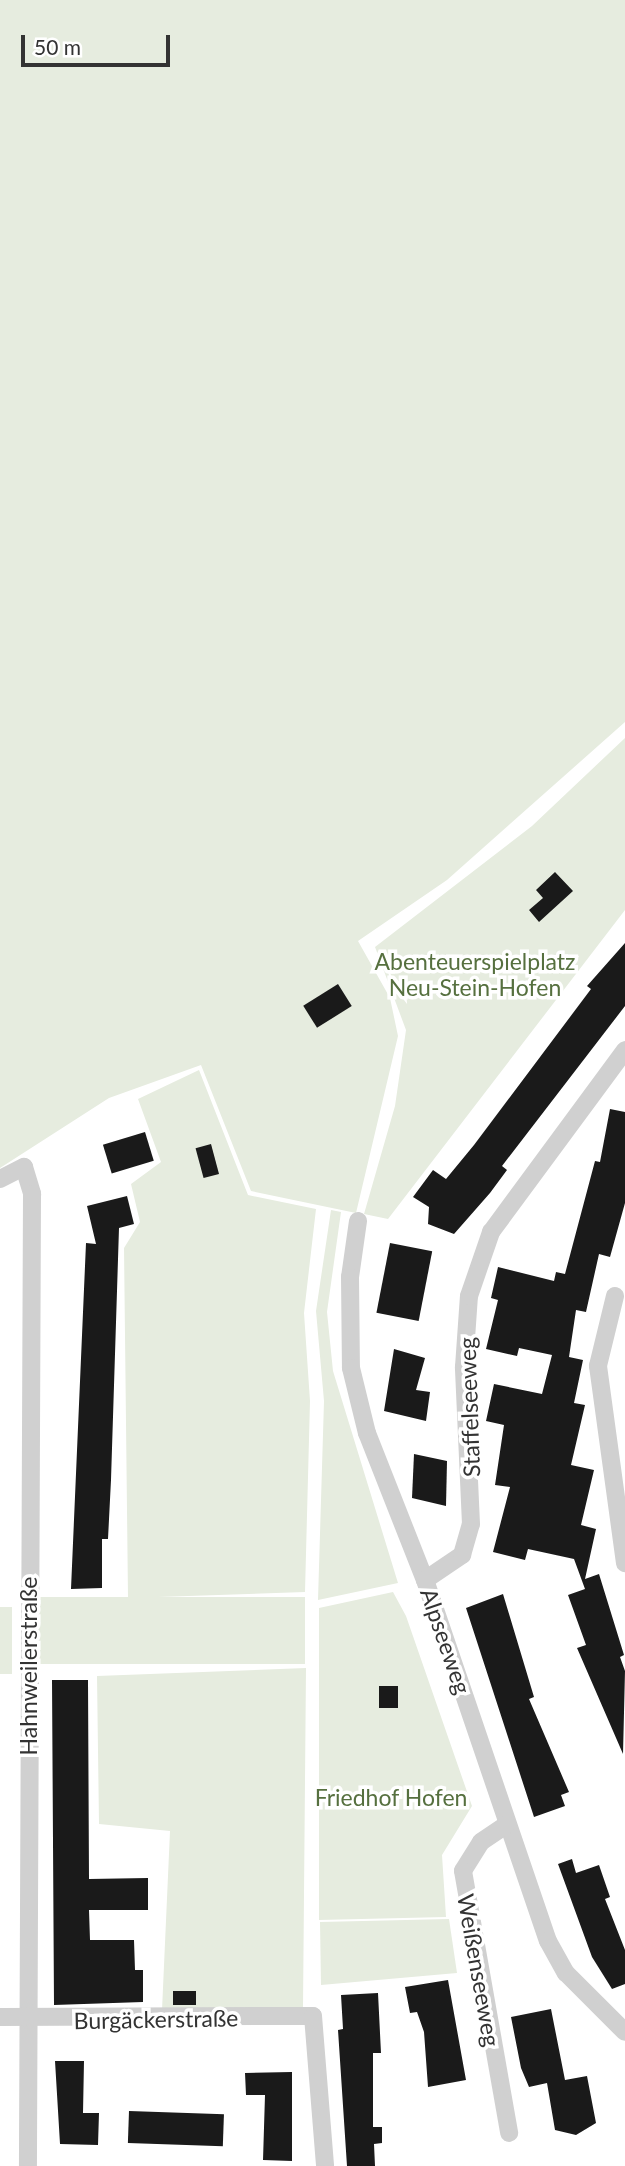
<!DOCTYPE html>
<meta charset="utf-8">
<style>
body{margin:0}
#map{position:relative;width:625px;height:2166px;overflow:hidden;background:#fff;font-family:Lato,sans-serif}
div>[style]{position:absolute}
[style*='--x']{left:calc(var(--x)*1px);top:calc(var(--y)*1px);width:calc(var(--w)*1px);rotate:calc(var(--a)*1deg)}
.green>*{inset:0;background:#e6ecdf;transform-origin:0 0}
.building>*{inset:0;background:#1a1a1a;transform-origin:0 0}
.minor>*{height:18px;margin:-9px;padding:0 9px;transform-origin:9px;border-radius:9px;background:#d0d0d0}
span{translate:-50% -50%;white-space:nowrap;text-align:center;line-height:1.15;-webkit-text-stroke:7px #fff;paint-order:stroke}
.park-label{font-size:23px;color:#56703f}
.street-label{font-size:23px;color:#333}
.scale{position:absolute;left:21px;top:35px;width:149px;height:32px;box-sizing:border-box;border:4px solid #333;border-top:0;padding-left:9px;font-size:21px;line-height:24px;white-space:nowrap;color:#333;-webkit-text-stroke:5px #fff;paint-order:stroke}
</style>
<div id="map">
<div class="green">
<i style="clip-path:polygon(0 0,625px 0,625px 722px,447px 880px,358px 941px,390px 998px,398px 1036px,356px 1213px,251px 1191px,201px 1065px,109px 1098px,0 1168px)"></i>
<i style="clip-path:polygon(625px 738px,625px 910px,388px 1219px,364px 1214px,395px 1106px,406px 1030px,375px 947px,532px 826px)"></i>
<i style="clip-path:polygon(199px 1070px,248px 1195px,316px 1209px,304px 1313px,310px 1401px,305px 1592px,128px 1598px,124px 1248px,140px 1222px,131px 1184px,161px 1162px,138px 1099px)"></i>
<i style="clip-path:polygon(331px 1210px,341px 1212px,327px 1312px,333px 1371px,398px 1583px,318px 1600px,324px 1401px,316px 1311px)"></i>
<i style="clip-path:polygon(393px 1592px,406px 1616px,472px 1806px,442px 1855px,446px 1917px,319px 1920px,319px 1608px)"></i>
<i style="left:305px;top:1597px;width:67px;height:267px;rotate:90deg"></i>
<i style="left:0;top:1607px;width:12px;height:67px"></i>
<i style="clip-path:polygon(306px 1668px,303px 2008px,162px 2010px,170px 1831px,99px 1824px,97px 1676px)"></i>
<i style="clip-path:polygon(449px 1919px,457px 1973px,321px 1985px,320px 1922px)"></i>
</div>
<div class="building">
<i style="clip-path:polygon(555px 872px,573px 891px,539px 922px,529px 910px,543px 898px,536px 890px)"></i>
<i style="clip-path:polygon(625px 943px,625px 1006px,502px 1166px,507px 1170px,490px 1193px,454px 1234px,428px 1224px,429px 1207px,413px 1197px,433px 1170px,446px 1179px,474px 1145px,591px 989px,587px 986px)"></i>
<i style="left:338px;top:984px;width:26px;height:41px;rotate:58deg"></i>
<i style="clip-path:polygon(610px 1109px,625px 1112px,625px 1203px,610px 1257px,599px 1254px,586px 1312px,576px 1310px,569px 1357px,583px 1360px,574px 1403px,585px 1405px,571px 1465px,594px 1470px,581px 1525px,596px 1529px,585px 1579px,599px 1574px,624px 1655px,620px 1657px,625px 1671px,623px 1754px,577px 1648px,586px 1645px,568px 1595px,585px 1589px,574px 1559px,528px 1549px,525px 1560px,493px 1552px,510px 1487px,495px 1485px,504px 1425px,486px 1421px,494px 1384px,542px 1394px,552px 1355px,519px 1348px,517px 1356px,486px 1349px,498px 1300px,491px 1298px,498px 1267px,554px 1281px,556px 1272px,565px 1274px,595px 1161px,600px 1162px)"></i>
<i style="left:145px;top:1132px;width:30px;height:44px;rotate:73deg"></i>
<i style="left:211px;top:1144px;width:31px;height:16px;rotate:75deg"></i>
<i style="clip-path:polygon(127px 1196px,134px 1224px,119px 1228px,111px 1480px,108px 1539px,102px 1539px,102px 1588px,71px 1589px,86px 1243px,96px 1244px,87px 1206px)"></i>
<i style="left:390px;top:1243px;width:43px;height:71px;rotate:11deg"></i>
<i style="clip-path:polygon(394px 1349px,425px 1358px,416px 1390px,430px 1392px,426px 1421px,384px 1411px)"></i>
<i style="clip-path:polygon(414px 1454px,447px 1461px,446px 1506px,412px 1498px)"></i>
<i style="clip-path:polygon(503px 1594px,534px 1697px,529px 1699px,569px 1792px,561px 1795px,565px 1806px,534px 1817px,466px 1608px)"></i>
<i style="clip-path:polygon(52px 1680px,88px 1680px,89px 1879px,148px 1878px,148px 1910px,89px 1910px,90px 1940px,134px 1940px,135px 1970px,143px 1970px,143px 2002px,54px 2005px)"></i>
<i style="left:379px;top:1686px;width:19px;height:22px"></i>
<i style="clip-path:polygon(572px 1859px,576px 1873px,599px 1865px,610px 1897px,605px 1899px,625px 1950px,625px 1984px,612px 1989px,592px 1957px,558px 1864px)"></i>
<i style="clip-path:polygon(448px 1980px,466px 2080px,428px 2087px,424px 2032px,417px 2012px,410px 2013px,405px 1987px)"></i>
<i style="left:173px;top:1991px;width:23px;height:14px"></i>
<i style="clip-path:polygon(378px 1993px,381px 2053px,373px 2053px,373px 2127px,382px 2127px,382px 2143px,374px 2144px,375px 2166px,347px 2166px,338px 2030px,343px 2029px,341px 1995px)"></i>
<i style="clip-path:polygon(551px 2009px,565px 2080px,587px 2076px,596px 2123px,576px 2135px,555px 2130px,547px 2083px,529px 2087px,521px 2068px,511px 2017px)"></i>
<i style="clip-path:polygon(55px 2061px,84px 2061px,83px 2113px,99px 2113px,98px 2145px,60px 2144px)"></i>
<i style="clip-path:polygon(292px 2072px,292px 2161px,263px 2160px,265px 2095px,246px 2095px,245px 2073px)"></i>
<i style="left:129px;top:2111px;width:95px;height:32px;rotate:2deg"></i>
</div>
<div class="minor">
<i style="--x:0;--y:1179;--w:27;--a:-27"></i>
<i style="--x:24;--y:1167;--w:28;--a:73"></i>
<i style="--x:32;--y:1194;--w:972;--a:90.24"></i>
<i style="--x:358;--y:1221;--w:57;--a:98.1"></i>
<i style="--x:350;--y:1277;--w:91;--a:89.4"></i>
<i style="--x:351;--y:1368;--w:67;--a:76.2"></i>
<i style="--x:367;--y:1433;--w:158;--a:68.5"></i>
<i style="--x:425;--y:1580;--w:381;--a:71.2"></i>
<i style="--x:548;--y:1941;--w:37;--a:61"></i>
<i style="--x:566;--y:1973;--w:83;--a:45"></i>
<i style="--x:615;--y:1296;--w:72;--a:103.7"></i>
<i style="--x:598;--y:1366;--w:199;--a:82.2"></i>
<i style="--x:425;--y:1580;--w:45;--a:-34"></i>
<i style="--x:462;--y:1555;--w:32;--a:-74"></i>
<i style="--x:471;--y:1524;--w:157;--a:-92.6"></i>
<i style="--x:464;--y:1367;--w:71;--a:-86"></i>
<i style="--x:469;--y:1296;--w:68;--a:-71"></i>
<i style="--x:491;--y:1232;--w:226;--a:-53.6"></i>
<i style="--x:506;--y:1825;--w:30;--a:146"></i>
<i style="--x:481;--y:1842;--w:34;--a:122"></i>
<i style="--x:463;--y:1871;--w:266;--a:80"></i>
<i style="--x:0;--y:2017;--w:313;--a:-0.2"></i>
<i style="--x:313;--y:2016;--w:150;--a:85.4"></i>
</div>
<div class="park-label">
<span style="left:475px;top:974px">Abenteuerspielplatz<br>Neu-Stein-Hofen</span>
<span style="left:391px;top:1797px">Friedhof Hofen</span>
</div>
<div class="street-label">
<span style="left:469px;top:1407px;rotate:-92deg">Staffelseeweg</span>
<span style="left:446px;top:1641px;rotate:71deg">Alpseeweg</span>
<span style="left:28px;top:1666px;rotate:-90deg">Hahnweilerstraße</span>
<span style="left:479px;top:1970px;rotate:80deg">Weißenseeweg</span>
<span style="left:156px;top:2019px;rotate:-1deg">Burgäckerstraße</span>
</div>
<div class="scale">50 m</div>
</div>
